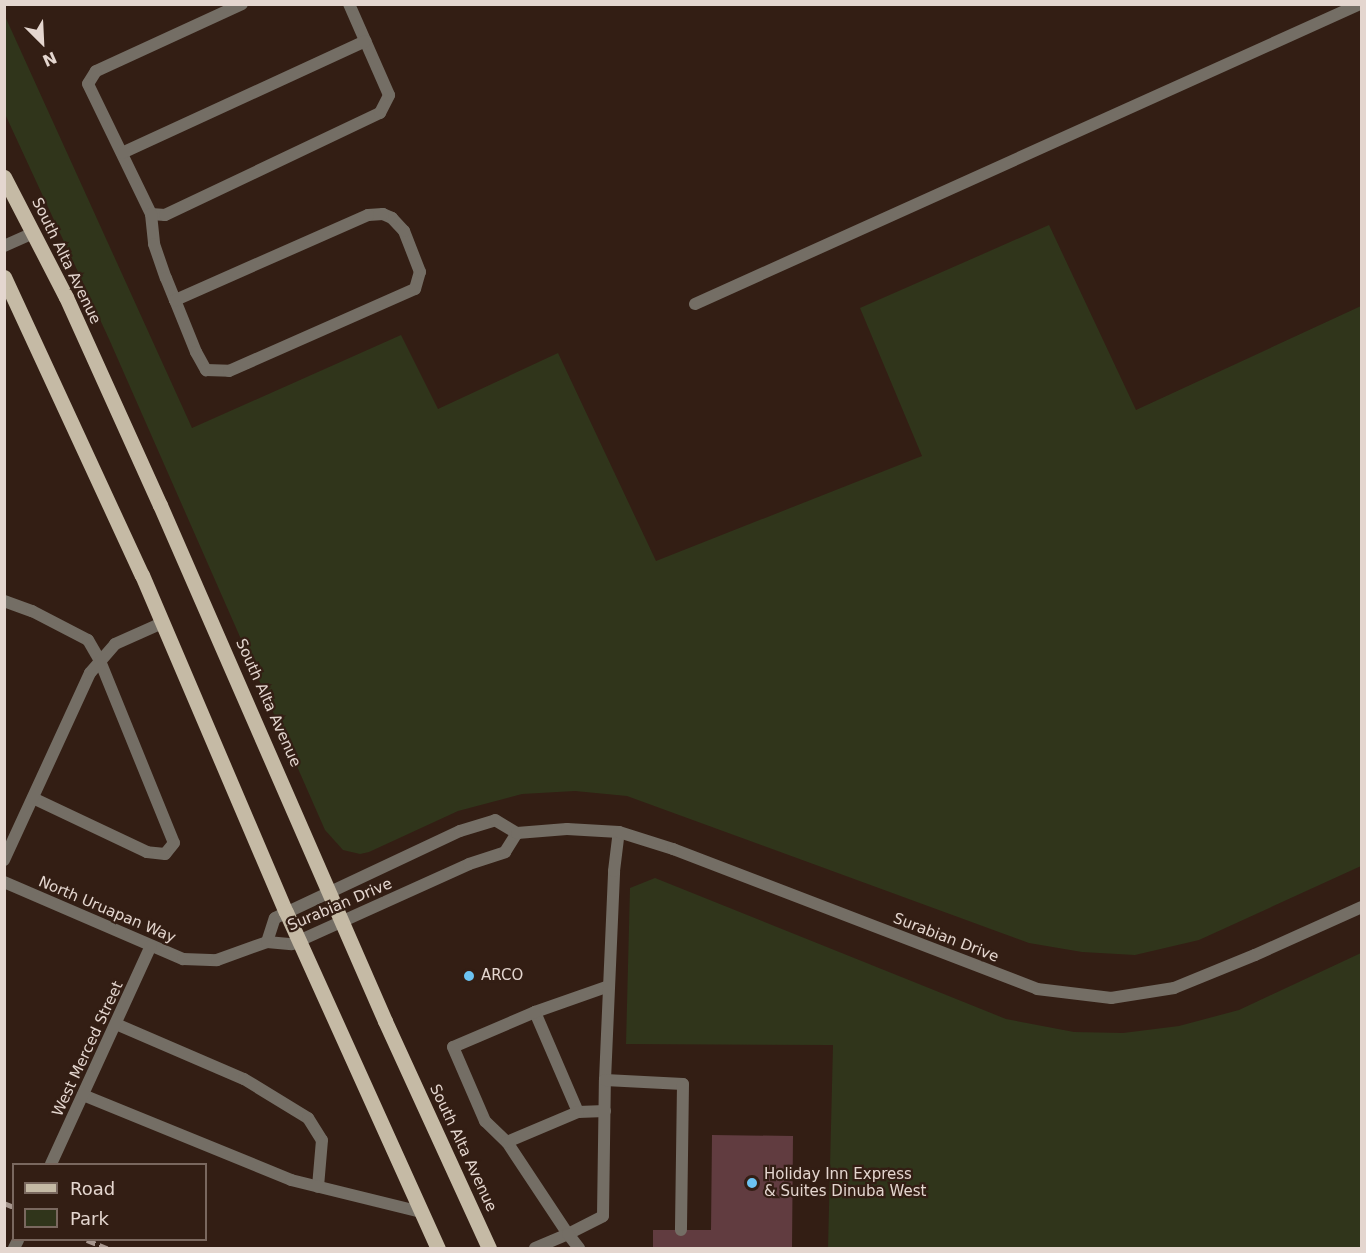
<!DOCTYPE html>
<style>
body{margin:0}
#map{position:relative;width:1366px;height:1253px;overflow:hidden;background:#331e14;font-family:"DejaVu Sans",sans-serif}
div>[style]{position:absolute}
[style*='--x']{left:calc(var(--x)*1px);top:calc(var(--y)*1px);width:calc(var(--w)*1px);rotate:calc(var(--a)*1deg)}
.green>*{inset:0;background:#30351b}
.building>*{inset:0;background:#613c40}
.lane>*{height:12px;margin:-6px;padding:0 6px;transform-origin:6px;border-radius:6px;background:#746e65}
.street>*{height:12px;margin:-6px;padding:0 6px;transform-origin:6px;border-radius:6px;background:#746e65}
.primary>*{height:15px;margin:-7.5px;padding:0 7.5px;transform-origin:7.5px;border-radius:7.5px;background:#c5baa5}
.rail>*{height:4.5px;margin-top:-2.25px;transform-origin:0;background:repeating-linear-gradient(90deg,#a6958d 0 9px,transparent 0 13.5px)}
.dots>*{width:16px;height:16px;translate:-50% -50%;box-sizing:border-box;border:3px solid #331e14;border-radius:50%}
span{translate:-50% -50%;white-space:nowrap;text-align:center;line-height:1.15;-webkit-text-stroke:4.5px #331e14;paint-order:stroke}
.street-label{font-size:15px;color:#e4d6cf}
.poi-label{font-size:15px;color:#e4d6cf}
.left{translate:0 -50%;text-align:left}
.frame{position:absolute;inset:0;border:6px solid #e4d6cf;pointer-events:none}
.legend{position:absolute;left:12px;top:1163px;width:195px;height:78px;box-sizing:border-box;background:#331e14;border:2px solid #7a685f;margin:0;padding:8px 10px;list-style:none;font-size:18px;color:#e4d6cf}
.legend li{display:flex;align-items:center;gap:12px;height:30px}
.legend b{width:30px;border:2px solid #7a685f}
.north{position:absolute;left:12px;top:12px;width:60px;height:60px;-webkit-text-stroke:4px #331e14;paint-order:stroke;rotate:156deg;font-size:16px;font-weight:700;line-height:24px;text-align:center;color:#e4d6cf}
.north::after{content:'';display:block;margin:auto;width:21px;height:27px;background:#e4d6cf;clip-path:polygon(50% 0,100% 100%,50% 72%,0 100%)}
</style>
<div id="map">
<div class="green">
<i style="clip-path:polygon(4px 14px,192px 428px,401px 335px,438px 409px,558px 353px,656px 561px,922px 456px,860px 308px,1049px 225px,1136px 410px,1361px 306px,1361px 866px,1199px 940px,1135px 955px,1082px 952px,1029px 943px,627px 796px,575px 791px,522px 794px,458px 811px,369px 852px,360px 854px,343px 850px,325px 830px,109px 339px,5px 114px)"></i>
<i style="clip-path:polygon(655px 878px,1006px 1019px,1074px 1032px,1123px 1033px,1179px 1026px,1239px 1010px,1361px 953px,1361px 1248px,828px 1248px,833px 1045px,626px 1044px,630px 888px)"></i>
</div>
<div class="building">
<i style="clip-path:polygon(712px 1135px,793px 1136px,792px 1248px,653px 1248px,653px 1230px,711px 1230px)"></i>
</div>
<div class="lane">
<i style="--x:242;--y:4;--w:161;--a:155.3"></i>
<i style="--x:96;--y:71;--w:15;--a:122"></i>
<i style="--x:88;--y:84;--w:144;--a:64.1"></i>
<i style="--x:151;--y:214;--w:14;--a:4"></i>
<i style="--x:165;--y:215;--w:238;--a:-25.4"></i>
<i style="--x:380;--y:113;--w:20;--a:-63"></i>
<i style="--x:389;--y:95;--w:99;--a:-113.7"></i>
<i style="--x:122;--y:153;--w:268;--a:-24.7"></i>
<i style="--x:151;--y:214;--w:30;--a:84"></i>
<i style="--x:154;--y:244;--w:36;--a:71"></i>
<i style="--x:166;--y:278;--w:24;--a:68"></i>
<i style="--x:175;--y:300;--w:56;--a:68"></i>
<i style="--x:196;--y:352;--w:21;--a:61"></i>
<i style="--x:206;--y:370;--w:23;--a:2"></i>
<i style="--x:229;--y:371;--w:203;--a:-23.8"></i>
<i style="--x:415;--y:289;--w:18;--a:-74"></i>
<i style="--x:420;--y:272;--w:44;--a:-111.3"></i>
<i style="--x:404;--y:231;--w:18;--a:-133"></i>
<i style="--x:392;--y:218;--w:10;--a:-156"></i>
<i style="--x:383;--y:214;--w:15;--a:176"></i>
<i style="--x:368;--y:215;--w:211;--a:156.2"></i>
<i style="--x:695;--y:304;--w:730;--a:-24.28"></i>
<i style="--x:4;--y:601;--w:30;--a:20"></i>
<i style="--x:32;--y:611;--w:63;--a:27.4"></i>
<i style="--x:88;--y:640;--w:24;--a:60"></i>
<i style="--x:100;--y:661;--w:196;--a:67.9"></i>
<i style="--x:174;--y:843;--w:14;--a:129"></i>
<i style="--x:165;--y:854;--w:18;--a:-174"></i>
<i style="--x:147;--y:852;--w:126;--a:-154.7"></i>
<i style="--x:4;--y:860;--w:206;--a:-65.3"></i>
<i style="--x:90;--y:673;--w:38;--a:-49"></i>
<i style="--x:115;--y:644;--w:51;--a:-24.1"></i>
<i style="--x:535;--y:1012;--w:78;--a:-19.4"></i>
<i style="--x:116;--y:1024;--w:139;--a:23.3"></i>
<i style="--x:244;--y:1079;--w:75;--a:31.4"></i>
<i style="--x:308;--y:1118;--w:26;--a:58"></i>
<i style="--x:322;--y:1140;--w:47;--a:94.9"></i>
<i style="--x:605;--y:1080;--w:209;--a:-87.5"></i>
<i style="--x:614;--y:871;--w:39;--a:-83"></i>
<i style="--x:83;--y:1095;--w:225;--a:22.2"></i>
<i style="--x:291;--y:1180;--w:134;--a:13.8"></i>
<i style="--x:605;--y:1111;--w:27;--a:178"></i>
<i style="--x:578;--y:1112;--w:109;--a:-113.3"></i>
<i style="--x:535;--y:1012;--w:89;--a:156.9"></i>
<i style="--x:453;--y:1047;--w:81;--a:66.6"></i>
<i style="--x:485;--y:1121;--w:30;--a:44"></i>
<i style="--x:507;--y:1142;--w:110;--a:56.5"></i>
<i style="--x:568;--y:1234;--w:39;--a:-27"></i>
<i style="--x:603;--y:1216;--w:136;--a:-89.2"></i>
<i style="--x:605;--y:1080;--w:78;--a:2.9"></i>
<i style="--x:683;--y:1084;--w:146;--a:90.8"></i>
<i style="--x:507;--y:1142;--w:77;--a:-22.9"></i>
<i style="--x:535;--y:1248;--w:36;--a:-23"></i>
<i style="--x:568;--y:1234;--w:18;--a:52"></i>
</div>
<div class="street">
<i style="--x:4;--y:246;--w:32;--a:-24"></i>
<i style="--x:4;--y:882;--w:195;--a:23.3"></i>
<i style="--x:183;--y:959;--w:34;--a:2"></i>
<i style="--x:217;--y:960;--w:53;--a:-19.8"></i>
<i style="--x:267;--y:942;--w:25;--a:5"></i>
<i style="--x:292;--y:944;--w:194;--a:-24.3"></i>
<i style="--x:469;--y:864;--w:38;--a:-18"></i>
<i style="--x:505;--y:852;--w:22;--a:-58"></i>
<i style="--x:267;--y:942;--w:25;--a:-72"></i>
<i style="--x:275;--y:918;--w:204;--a:-25.2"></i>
<i style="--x:460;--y:831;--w:37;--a:-17"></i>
<i style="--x:495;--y:820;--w:26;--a:31"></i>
<i style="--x:517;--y:833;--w:50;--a:-4.6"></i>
<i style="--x:567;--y:829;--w:52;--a:3.3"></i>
<i style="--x:619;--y:832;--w:57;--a:17.5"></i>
<i style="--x:673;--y:849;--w:390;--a:21"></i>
<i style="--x:1037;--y:989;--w:75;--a:6.9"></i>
<i style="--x:1111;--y:998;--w:64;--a:-9"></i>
<i style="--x:1174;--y:988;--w:87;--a:-22.2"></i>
<i style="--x:1255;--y:955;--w:117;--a:-24.2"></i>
<i style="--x:51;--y:1164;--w:240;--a:-65.4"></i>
<i style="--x:14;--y:1248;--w:9;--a:-63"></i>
</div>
<div class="primary">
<i style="--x:4;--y:177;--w:135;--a:62.7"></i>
<i style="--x:66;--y:297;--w:228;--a:65.7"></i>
<i style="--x:160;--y:505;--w:563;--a:66.44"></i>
<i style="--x:385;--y:1021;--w:250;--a:65.4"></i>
<i style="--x:4;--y:277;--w:328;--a:65.2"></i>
<i style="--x:142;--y:575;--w:366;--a:66.9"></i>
<i style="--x:286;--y:912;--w:369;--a:65.7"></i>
</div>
<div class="rail">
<i style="--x:4;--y:1203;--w:11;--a:22"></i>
<i style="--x:87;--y:1240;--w:22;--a:22"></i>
</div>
<div class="dots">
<i style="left:469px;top:976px;background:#6cc3f2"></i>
<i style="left:752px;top:1183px;background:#6cc3f2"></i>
</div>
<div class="street-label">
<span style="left:66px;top:261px;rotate:64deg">South Alta Avenue</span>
<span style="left:268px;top:703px;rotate:66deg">South Alta Avenue</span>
<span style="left:340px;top:905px;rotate:-23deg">Surabian Drive</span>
<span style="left:107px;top:910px;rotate:23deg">North Uruapan Way</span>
<span style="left:946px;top:938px;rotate:21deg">Surabian Drive</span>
<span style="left:88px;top:1049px;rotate:-65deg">West Merced Street</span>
<span style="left:463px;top:1148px;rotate:65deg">South Alta Avenue</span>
</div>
<div class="poi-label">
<span class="left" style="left:481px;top:976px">ARCO</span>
<span class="left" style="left:764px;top:1183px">Holiday Inn Express<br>&amp; Suites Dinuba West</span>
</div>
<div class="frame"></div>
<ul class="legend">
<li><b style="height:8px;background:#c5baa5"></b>Road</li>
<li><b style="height:16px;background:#30351b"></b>Park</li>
</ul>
<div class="north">N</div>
</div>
